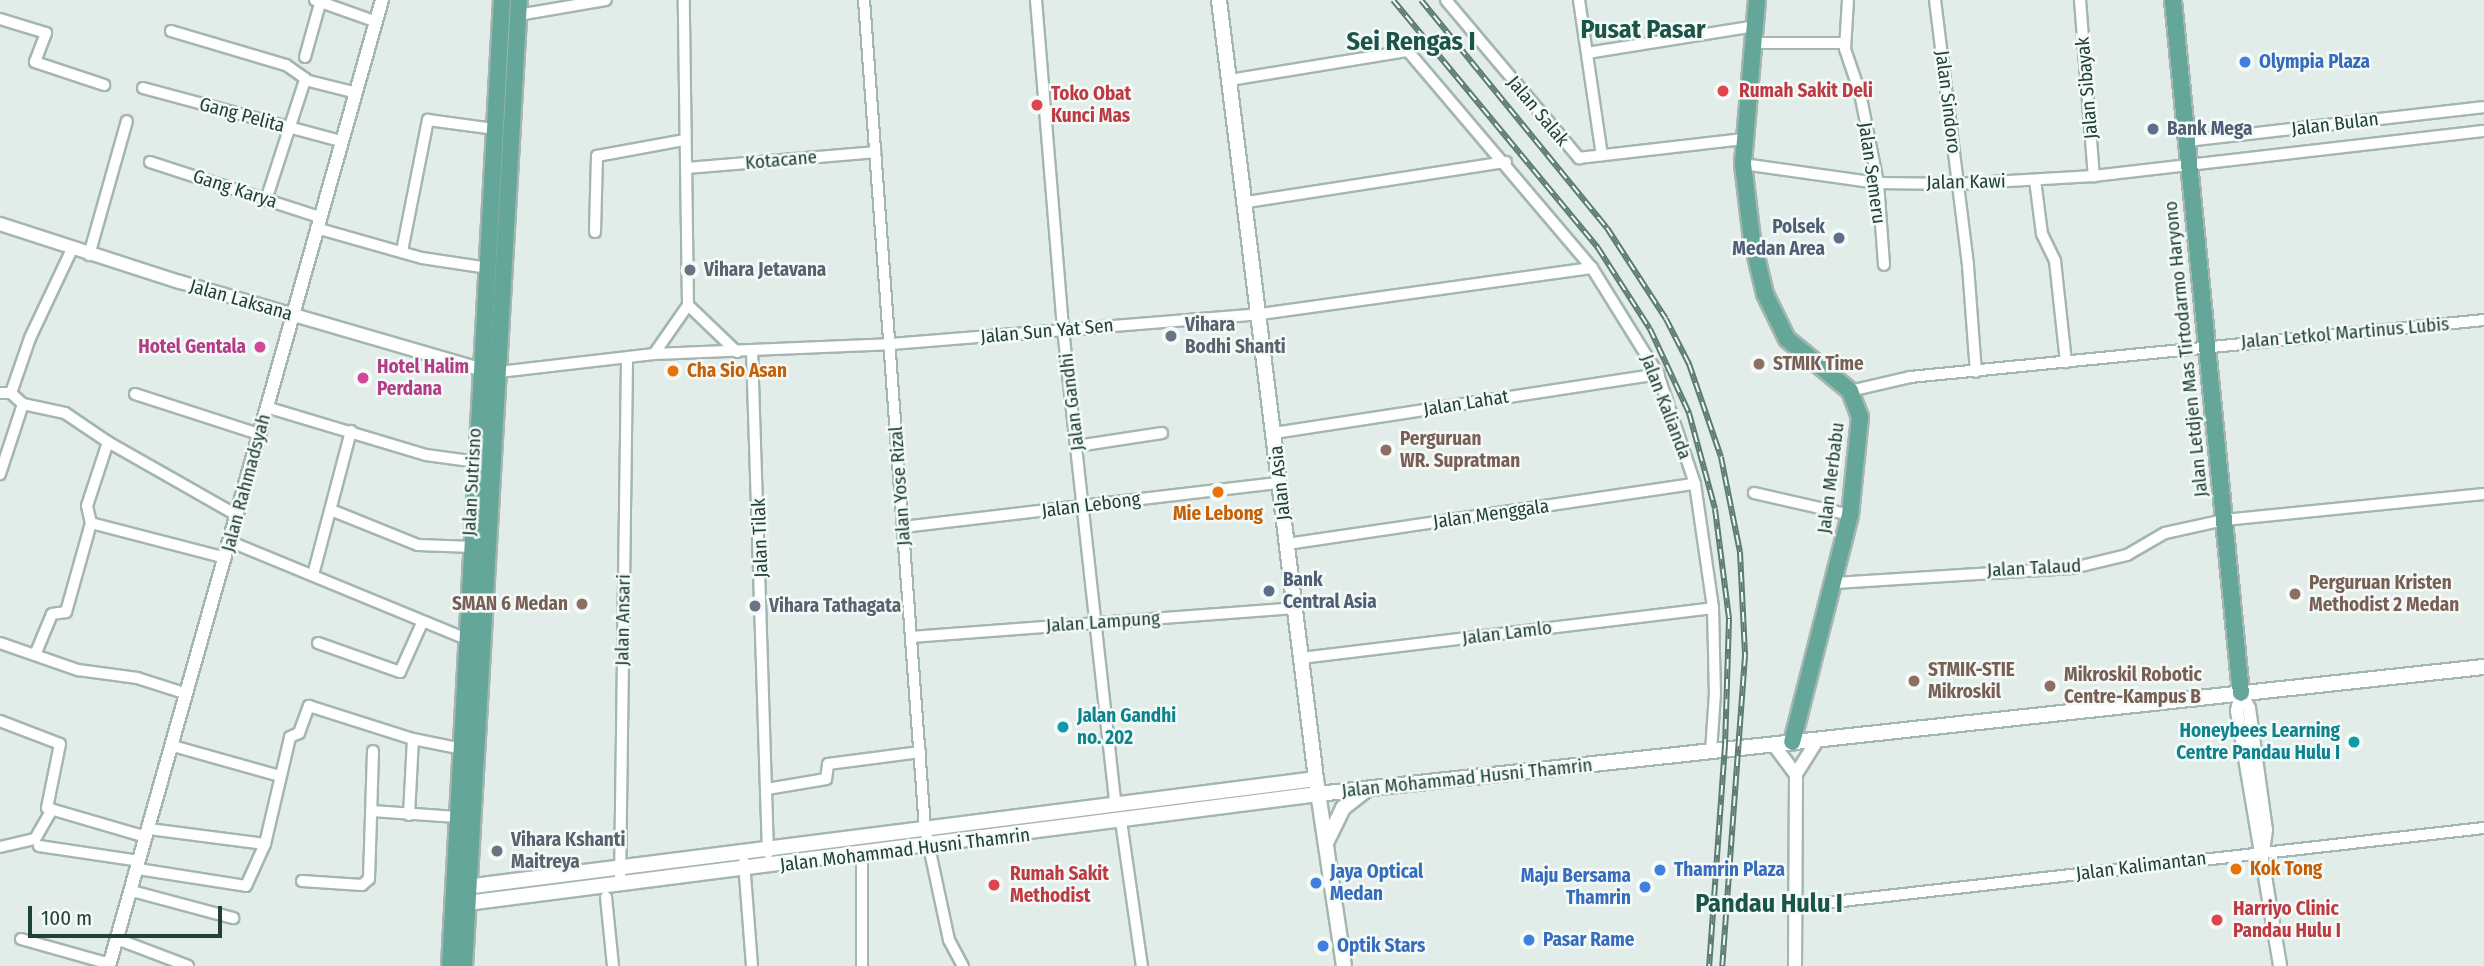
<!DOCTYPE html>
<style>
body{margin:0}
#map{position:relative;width:2484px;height:966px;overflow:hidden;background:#e2ede9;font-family:"Fira Sans Condensed",sans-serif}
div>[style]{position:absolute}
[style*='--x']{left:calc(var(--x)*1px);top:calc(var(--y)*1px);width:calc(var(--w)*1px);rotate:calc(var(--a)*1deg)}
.roads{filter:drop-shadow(2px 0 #a4b6b1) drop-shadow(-2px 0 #a4b6b1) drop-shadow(0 2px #a4b6b1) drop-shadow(0 -2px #a4b6b1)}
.minor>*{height:10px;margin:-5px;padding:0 5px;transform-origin:5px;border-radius:5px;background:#fff}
.tertiary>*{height:12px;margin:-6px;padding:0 6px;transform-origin:6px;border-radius:6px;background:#fff}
.secondary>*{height:14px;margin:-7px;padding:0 7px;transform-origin:7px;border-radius:7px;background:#fff}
.primary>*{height:16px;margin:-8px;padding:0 8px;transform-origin:8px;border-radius:8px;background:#64a698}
.rail>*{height:6px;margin-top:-3px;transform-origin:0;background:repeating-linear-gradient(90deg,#f3faf7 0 10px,#5b7b74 0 20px);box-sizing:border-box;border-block:2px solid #5b7b74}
.dots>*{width:19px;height:19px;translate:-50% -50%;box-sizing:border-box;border:4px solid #f3faf7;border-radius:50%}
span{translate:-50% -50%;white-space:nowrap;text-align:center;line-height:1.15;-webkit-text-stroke:5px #f3faf7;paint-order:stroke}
.shop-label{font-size:19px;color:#366cbe;font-weight:700}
.left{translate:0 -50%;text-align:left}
.right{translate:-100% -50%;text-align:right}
.street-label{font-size:19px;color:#214039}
.health-label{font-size:19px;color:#be3a42;font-weight:700}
.service-label{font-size:19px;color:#4e5e75;font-weight:700}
.worship-label{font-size:19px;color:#5b616d;font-weight:700}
.hotel-label{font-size:19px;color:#b23c85;font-weight:700}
.education-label{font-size:19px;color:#785e54;font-weight:700}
.food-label{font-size:19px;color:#c56008;font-weight:700}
.culture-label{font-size:19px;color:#0d838f;font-weight:700}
.district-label{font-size:26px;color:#1b5448;font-weight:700}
.scale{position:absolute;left:28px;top:906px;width:194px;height:32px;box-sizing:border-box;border:4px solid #214039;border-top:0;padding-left:9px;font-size:21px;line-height:24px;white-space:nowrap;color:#214039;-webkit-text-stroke:5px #f3faf7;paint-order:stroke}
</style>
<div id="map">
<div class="roads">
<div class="minor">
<i style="--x:315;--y:0;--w:63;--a:19.6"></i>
<i style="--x:864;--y:0;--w:830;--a:85.79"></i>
<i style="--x:925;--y:828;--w:115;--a:77.9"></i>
<i style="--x:949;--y:940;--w:30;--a:62"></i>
<i style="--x:1036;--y:0;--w:330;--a:85.3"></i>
<i style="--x:1063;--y:329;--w:477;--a:83.7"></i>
<i style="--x:1446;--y:0;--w:207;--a:49.9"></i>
<i style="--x:1579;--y:158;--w:165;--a:-6.6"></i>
<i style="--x:1579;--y:0;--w:157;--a:81.6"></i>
<i style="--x:1848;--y:0;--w:49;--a:93.5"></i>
<i style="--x:1845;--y:49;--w:46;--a:71.2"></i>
<i style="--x:1860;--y:93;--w:92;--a:78.7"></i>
<i style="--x:1878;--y:183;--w:82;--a:85.8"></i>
<i style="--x:1935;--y:0;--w:268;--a:82.9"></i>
<i style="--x:1968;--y:266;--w:106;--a:85.7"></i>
<i style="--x:2080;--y:0;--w:177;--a:85.5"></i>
<i style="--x:518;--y:15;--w:89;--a:-9.7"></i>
<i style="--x:0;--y:19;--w:48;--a:16.9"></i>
<i style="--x:46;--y:33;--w:31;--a:111"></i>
<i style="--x:35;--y:62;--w:73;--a:18.4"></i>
<i style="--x:171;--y:31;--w:120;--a:16.5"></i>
<i style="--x:286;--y:65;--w:24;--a:35"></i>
<i style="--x:1754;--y:43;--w:91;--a:0"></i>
<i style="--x:1587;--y:53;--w:170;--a:-9.1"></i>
<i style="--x:305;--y:57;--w:59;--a:-74.3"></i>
<i style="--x:1230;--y:80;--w:180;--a:-9.3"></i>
<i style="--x:1408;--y:51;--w:285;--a:49.7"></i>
<i style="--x:1592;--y:268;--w:125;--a:58.1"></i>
<i style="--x:1658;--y:374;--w:116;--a:71.4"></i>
<i style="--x:1695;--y:484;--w:125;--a:81.7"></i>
<i style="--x:1713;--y:608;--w:85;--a:88.7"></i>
<i style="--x:1715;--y:693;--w:58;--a:93.9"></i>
<i style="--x:143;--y:88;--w:205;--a:15"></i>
<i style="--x:2187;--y:141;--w:299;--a:-6.5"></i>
<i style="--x:150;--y:162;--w:178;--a:18"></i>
<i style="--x:1743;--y:164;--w:136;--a:8"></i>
<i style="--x:1878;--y:183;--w:80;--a:0.7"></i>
<i style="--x:1958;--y:184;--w:136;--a:-3.4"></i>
<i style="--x:2094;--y:176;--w:393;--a:-6.6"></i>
<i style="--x:686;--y:168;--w:190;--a:-4.8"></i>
<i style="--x:2035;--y:180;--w:54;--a:82.6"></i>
<i style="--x:2042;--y:234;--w:30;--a:64"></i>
<i style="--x:2055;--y:261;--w:102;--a:83.8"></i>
<i style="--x:266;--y:200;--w:126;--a:-72"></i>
<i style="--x:305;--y:80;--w:49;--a:14"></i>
<i style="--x:1247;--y:202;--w:262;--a:-8.8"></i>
<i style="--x:316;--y:228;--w:110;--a:15.8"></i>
<i style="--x:422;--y:258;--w:67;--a:8.6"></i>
<i style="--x:595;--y:232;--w:76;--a:-88.5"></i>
<i style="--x:597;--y:156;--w:88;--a:-10.4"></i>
<i style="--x:402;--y:251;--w:134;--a:-78.8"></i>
<i style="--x:428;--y:120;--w:68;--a:7.7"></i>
<i style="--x:89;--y:255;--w:139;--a:-74.2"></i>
<i style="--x:688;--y:305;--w:68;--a:43.8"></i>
<i style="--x:752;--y:350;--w:503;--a:88.18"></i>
<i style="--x:654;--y:354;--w:60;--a:-55.2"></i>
<i style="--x:688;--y:305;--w:305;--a:-90.8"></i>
<i style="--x:499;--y:372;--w:156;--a:-6.6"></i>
<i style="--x:654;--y:354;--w:236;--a:-2.4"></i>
<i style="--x:890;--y:344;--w:371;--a:-4.6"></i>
<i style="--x:1260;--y:314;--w:335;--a:-7.9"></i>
<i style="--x:1850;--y:391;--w:62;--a:-13.1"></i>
<i style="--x:1910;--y:377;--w:577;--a:-5.67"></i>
<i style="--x:0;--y:393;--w:11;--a:0"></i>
<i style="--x:11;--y:393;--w:16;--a:43"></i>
<i style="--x:23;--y:404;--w:74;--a:108.2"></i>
<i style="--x:11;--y:393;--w:58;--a:-70.9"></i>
<i style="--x:30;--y:338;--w:98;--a:-64.7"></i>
<i style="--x:135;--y:394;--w:130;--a:17.9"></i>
<i style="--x:23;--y:404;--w:43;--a:12.1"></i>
<i style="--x:65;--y:413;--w:52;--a:34"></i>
<i style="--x:108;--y:442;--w:67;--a:108.2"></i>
<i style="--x:87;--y:506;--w:17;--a:77"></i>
<i style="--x:91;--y:523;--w:139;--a:14.5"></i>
<i style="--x:266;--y:407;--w:167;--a:16.7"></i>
<i style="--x:426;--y:455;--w:52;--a:7.7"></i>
<i style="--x:1274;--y:433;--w:389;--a:-8.7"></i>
<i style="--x:108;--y:442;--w:150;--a:29.6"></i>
<i style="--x:1077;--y:446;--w:86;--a:-8.7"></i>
<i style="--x:1754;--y:493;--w:98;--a:12.9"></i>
<i style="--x:331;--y:510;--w:94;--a:21.9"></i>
<i style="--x:418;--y:545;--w:55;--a:2.1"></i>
<i style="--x:903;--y:527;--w:379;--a:-6.7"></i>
<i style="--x:231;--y:542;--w:257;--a:22.4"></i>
<i style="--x:1287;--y:544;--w:412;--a:-8.4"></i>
<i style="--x:313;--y:575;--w:149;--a:-75.2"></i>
<i style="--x:1835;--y:583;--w:238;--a:-3.6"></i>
<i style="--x:2073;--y:568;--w:56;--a:-13.5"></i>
<i style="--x:2127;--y:555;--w:44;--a:-30.1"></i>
<i style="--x:2165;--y:533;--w:60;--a:-12.4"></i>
<i style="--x:2224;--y:520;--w:261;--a:-5.7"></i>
<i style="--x:911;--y:637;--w:385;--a:-4.3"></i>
<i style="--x:0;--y:643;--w:83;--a:19.1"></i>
<i style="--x:78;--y:670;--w:60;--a:7.7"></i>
<i style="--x:137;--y:678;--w:52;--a:17.7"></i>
<i style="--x:318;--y:643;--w:87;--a:19.5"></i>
<i style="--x:400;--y:672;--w:54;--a:-65.8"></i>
<i style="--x:35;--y:655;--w:44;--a:-67.5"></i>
<i style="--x:52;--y:614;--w:14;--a:-8"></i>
<i style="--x:66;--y:612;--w:92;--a:-74.3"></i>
<i style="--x:1301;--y:658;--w:415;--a:-6.9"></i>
<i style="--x:0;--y:721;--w:64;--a:21"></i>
<i style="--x:60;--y:744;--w:65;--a:101.5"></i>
<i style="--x:47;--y:808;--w:103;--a:16.3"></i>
<i style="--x:173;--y:746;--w:111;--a:15.7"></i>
<i style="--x:767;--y:789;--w:60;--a:-9.6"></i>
<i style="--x:826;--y:779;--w:15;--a:-82"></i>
<i style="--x:828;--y:764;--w:93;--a:-7.4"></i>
<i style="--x:372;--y:811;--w:85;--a:4"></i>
<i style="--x:409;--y:815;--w:76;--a:-87"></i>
<i style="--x:1121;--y:821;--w:147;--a:81.8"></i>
<i style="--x:149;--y:829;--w:117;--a:7.4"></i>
<i style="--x:39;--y:846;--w:101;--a:8.5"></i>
<i style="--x:0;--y:847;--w:36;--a:-13"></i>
<i style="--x:35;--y:839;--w:34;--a:-60"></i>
<i style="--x:862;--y:854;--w:112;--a:90"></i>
<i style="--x:744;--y:862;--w:104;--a:85.6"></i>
<i style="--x:138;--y:869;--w:109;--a:8.9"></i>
<i style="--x:246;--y:886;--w:46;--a:-65.7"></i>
<i style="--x:265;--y:844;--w:110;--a:-76.8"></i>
<i style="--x:290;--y:737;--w:10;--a:-24"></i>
<i style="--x:299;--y:733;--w:29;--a:-70"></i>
<i style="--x:309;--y:706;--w:109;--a:17.6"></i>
<i style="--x:413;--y:739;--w:50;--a:11.5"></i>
<i style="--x:302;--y:881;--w:60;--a:3.8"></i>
<i style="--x:362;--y:885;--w:9;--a:-41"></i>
<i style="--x:369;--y:879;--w:128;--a:-88.2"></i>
<i style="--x:620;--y:882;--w:524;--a:-89.23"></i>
<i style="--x:132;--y:891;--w:105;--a:15"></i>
<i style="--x:606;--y:897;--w:69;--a:84.2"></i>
<i style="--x:1798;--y:906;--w:690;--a:-6.49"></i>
<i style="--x:21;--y:939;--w:92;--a:15.7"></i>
<i style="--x:117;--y:939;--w:76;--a:20.8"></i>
</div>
<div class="tertiary">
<i style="--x:0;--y:224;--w:189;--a:17.9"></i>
<i style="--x:180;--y:282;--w:316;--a:16.2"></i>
<i style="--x:2241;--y:693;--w:18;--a:103"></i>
<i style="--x:2237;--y:711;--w:259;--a:80.4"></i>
<i style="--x:2241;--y:693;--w:17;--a:62"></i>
<i style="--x:2249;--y:708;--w:123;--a:82.1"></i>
<i style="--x:2266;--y:830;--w:21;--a:98"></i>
<i style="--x:1773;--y:744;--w:38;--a:53"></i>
<i style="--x:109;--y:966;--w:1004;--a:-74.22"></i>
<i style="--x:1795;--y:966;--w:192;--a:-89.7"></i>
<i style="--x:1796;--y:774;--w:41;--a:-57.8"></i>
</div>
<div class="secondary">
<i style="--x:1219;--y:0;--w:785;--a:82.9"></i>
<i style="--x:1316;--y:779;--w:189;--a:81.5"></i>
<i style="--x:1326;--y:843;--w:39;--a:-64"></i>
<i style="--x:1343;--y:808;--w:28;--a:-38"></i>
<i style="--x:458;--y:888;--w:865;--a:-7.24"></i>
<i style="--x:459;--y:904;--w:866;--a:-7.3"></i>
<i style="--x:1318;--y:794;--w:1173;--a:-6.22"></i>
</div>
<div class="primary">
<i style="--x:1757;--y:0;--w:165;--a:94.9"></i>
<i style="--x:1743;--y:164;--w:76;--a:83.2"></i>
<i style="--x:1752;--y:239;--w:57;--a:76.7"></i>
<i style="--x:1765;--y:294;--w:50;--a:63.9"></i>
<i style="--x:1787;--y:339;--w:82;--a:39.5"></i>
<i style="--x:1850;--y:391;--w:28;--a:69"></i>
<i style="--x:1860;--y:417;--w:99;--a:95.8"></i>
<i style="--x:1850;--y:515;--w:234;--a:104.3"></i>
<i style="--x:2173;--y:0;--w:696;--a:84.4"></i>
<i style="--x:450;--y:966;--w:967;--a:-86.92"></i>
<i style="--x:464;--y:966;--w:968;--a:-86.74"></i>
</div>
</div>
<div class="rail">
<i style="--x:1393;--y:0;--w:322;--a:50.4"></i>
<i style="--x:1598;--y:248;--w:96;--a:57.3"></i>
<i style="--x:1650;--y:329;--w:93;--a:65.1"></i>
<i style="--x:1689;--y:413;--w:99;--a:74.8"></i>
<i style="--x:1715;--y:509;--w:111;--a:82.7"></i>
<i style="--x:1729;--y:619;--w:126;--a:91.8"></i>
<i style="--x:1725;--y:745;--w:222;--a:94.1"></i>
<i style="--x:1421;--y:0;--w:294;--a:50.8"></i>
<i style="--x:1607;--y:228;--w:108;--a:57"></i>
<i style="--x:1666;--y:319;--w:51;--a:62.9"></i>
<i style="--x:1689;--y:364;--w:98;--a:71"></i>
<i style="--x:1721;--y:457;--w:97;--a:78.7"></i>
<i style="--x:1740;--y:552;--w:104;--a:87.2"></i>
<i style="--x:1745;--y:656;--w:311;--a:94.2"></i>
</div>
<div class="dots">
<i style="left:2245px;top:62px;background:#3f7fe0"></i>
<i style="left:1723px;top:91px;background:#e0444e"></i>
<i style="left:1037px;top:105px;background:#e0444e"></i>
<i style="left:2153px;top:129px;background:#5c6f8a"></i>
<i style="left:1839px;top:238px;background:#5c6f8a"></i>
<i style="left:690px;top:270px;background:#6b7280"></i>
<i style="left:1171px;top:336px;background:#6b7280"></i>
<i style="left:260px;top:347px;background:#d1479c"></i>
<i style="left:1759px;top:364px;background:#8d6e63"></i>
<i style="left:673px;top:371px;background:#e8710a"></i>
<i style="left:363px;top:378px;background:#d1479c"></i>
<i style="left:1386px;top:450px;background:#8d6e63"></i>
<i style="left:1218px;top:492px;background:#e8710a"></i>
<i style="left:1269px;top:591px;background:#5c6f8a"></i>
<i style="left:2295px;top:594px;background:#8d6e63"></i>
<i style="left:582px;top:604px;background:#8d6e63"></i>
<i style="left:755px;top:606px;background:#6b7280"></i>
<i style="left:1914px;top:681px;background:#8d6e63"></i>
<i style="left:2050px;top:686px;background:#8d6e63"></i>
<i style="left:1063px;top:727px;background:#0f9aa8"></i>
<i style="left:2354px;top:742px;background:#0f9aa8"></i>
<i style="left:497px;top:851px;background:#6b7280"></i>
<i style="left:2236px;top:869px;background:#e8710a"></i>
<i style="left:1660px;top:870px;background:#3f7fe0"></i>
<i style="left:1316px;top:883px;background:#3f7fe0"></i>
<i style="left:994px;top:885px;background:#e0444e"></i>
<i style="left:1645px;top:887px;background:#3f7fe0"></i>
<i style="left:2217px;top:920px;background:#e0444e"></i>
<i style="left:1529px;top:940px;background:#3f7fe0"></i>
<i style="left:1323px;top:946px;background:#3f7fe0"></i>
</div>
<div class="shop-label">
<span class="left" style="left:2259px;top:62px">Olympia Plaza</span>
<span class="left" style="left:1674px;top:870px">Thamrin Plaza</span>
<span class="left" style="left:1330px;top:883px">Jaya Optical<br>Medan</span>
<span class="right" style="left:1631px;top:887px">Maju Bersama<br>Thamrin</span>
<span class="left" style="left:1543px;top:940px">Pasar Rame</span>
<span class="left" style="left:1337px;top:946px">Optik Stars</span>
</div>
<div class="street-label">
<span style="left:2087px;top:88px;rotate:-95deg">Jalan Sibayak</span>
<span style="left:1948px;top:102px;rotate:83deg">Jalan Sindoro</span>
<span style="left:1538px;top:111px;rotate:50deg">Jalan Salak</span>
<span style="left:242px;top:115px;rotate:15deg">Gang Pelita</span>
<span style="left:2335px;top:124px;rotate:-7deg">Jalan Bulan</span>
<span style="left:781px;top:160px;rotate:-5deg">Kotacane</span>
<span style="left:1872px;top:173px;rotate:82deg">Jalan Semeru</span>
<span style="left:1966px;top:182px;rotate:-1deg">Jalan Kawi</span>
<span style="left:235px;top:189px;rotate:18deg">Gang Karya</span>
<span style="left:241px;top:300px;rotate:16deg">Jalan Laksana</span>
<span style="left:1047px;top:331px;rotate:-5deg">Jalan Sun Yat Sen</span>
<span style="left:2345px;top:333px;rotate:-5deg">Jalan Letkol Martinus Lubis</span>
<span style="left:2186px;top:349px;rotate:-96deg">Jalan Letdjen Mas Tirtodarmo Haryono</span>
<span style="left:1072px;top:402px;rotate:-97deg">Jalan Gandhi</span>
<span style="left:1466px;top:403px;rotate:-9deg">Jalan Lahat</span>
<span style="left:1666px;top:407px;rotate:69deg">Jalan Kalianda</span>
<span style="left:1831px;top:478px;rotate:-83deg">Jalan Merbabu</span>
<span style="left:472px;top:482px;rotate:-87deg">Jalan Sutrisno</span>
<span style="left:246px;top:483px;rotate:-75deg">Jalan Rahmadsyah</span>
<span style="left:1280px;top:483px;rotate:-96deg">Jalan Asia</span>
<span style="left:900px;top:486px;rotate:-94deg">Jalan Yose Rizal</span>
<span style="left:1091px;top:505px;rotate:-7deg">Jalan Lebong</span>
<span style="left:1491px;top:514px;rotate:-8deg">Jalan Menggala</span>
<span style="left:760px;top:538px;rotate:-92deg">Jalan Tilak</span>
<span style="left:2034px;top:568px;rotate:-3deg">Jalan Talaud</span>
<span style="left:623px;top:620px;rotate:-89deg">Jalan Ansari</span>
<span style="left:1103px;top:622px;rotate:-4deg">Jalan Lampung</span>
<span style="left:1507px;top:633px;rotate:-7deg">Jalan Lamlo</span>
<span style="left:1467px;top:778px;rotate:-6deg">Jalan Mohammad Husni Thamrin</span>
<span style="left:905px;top:850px;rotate:-7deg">Jalan Mohammad Husni Thamrin</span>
<span style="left:2141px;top:866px;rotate:-7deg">Jalan Kalimantan</span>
</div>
<div class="health-label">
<span class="left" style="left:1739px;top:91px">Rumah Sakit Deli</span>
<span class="left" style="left:1051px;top:105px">Toko Obat<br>Kunci Mas</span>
<span class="left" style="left:1010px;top:885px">Rumah Sakit<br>Methodist</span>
<span class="left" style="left:2233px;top:920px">Harriyo Clinic<br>Pandau Hulu I</span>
</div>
<div class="service-label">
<span class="left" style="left:2167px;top:129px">Bank Mega</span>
<span class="right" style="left:1825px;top:238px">Polsek<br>Medan Area</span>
<span class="left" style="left:1283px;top:591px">Bank<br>Central Asia</span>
</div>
<div class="worship-label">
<span class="left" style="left:704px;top:270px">Vihara Jetavana</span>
<span class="left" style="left:1185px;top:336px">Vihara<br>Bodhi Shanti</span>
<span class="left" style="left:769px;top:606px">Vihara Tathagata</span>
<span class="left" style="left:511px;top:851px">Vihara Kshanti<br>Maitreya</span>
</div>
<div class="hotel-label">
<span class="right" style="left:246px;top:347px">Hotel Gentala</span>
<span class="left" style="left:377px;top:378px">Hotel Halim<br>Perdana</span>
</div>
<div class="education-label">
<span class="left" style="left:1773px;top:364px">STMIK Time</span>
<span class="left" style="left:1400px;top:450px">Perguruan<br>WR. Supratman</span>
<span class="left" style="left:2309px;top:594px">Perguruan Kristen<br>Methodist 2 Medan</span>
<span class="right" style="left:568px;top:604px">SMAN 6 Medan</span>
<span class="left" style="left:1928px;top:681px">STMIK-STIE<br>Mikroskil</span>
<span class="left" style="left:2064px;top:686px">Mikroskil Robotic<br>Centre-Kampus B</span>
</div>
<div class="food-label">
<span class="left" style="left:687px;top:371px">Cha Sio Asan</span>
<span style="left:1218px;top:514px">Mie Lebong</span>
<span class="left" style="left:2250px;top:869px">Kok Tong</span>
</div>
<div class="culture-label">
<span class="left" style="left:1077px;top:727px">Jalan Gandhi<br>no. 202</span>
<span class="right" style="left:2340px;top:742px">Honeybees Learning<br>Centre Pandau Hulu I</span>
</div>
<div class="district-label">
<span style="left:1643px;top:30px">Pusat Pasar</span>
<span style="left:1411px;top:42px">Sei Rengas I</span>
<span style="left:1769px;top:904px">Pandau Hulu I</span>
</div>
<div class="scale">100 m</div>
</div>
